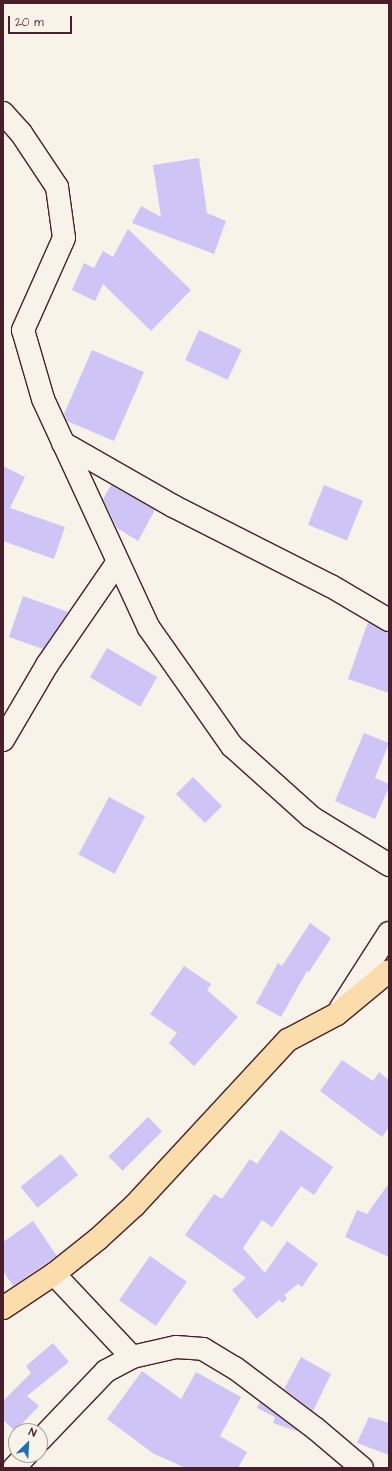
<!DOCTYPE html>
<style>
body{margin:0}
#map{position:relative;width:392px;height:1471px;overflow:hidden;background:#f7f3e8;font-family:"Architects Daughter",sans-serif}
div>[style]{position:absolute}
[style*='--x']{left:calc(var(--x)*1px);top:calc(var(--y)*1px);width:calc(var(--w)*1px);rotate:calc(var(--a)*1deg)}
.building>*{inset:0;background:#cec4f6;transform-origin:0 0}
.roads{filter:drop-shadow(1px 0 #4a1f2b) drop-shadow(-1px 0 #4a1f2b) drop-shadow(0 1px #4a1f2b) drop-shadow(0 -1px #4a1f2b)}
.minor>*{height:22px;margin:-11px;padding:0 11px;transform-origin:11px;border-radius:11px;background:#f7f3e8}
.major>*{height:22px;margin:-11px;padding:0 11px;transform-origin:11px;border-radius:11px;background:#faddab}
span{translate:-50% -50%;white-space:nowrap;text-align:center;line-height:1.15;-webkit-text-stroke:3px #f7f3e8;paint-order:stroke}
.frame{position:absolute;inset:0;border:4px solid #4a1f2b;pointer-events:none}
.north{position:absolute;left:8px;top:1423px;width:40px;height:40px;box-sizing:border-box;background:#f7f3e8;border:1px solid #b29e9c;border-radius:50%;rotate:24deg;font-size:11px;font-weight:700;line-height:16px;text-align:center;color:#4a1f2b}
.north::after{content:'';display:block;margin:auto;width:14px;height:18px;background:#1f6fb2;clip-path:polygon(50% 0,100% 100%,50% 72%,0 100%)}
.scale{position:absolute;left:8px;top:16px;width:64px;height:18px;box-sizing:border-box;border:2px solid #4a1f2b;border-top:0;padding-left:5px;font-size:12px;line-height:14px;white-space:nowrap;color:#4a1f2b;-webkit-text-stroke:3px #f7f3e8;paint-order:stroke}
</style>
<div id="map">
<div class="building">
<i style="clip-path:polygon(199px 158px,207px 213px,226px 221px,214px 254px,132px 223px,141px 206px,161px 217px,153px 165px)"></i>
<i style="clip-path:polygon(128px 229px,191px 290px,151px 331px,103px 284px,95px 301px,72px 290px,84px 263px,94px 268px,103px 251px,113px 257px)"></i>
<i style="left:199px;top:330px;width:47px;height:33px;rotate:25deg"></i>
<i style="clip-path:polygon(92px 350px,144px 372px,114px 441px,67px 421px,64px 414px)"></i>
<i style="clip-path:polygon(3px 466px,25px 477px,10px 508px,65px 527px,54px 559px,3px 541px)"></i>
<i style="clip-path:polygon(111px 485px,155px 510px,138px 541px,117px 528px,103px 499px)"></i>
<i style="left:324px;top:485px;width:42px;height:43px;rotate:22deg"></i>
<i style="clip-path:polygon(23px 596px,68px 612px,43px 649px,9px 637px)"></i>
<i style="clip-path:polygon(368px 622px,389px 632px,389px 693px,348px 679px)"></i>
<i style="left:107px;top:648px;width:58px;height:34px;rotate:30deg"></i>
<i style="clip-path:polygon(364px 733px,389px 743px,375px 778px,389px 784px,389px 787px,375px 819px,335px 801px)"></i>
<i style="left:193px;top:777px;width:41px;height:24px;rotate:45deg"></i>
<i style="left:109px;top:797px;width:41px;height:65px;rotate:28deg"></i>
<i style="clip-path:polygon(310px 923px,331px 938px,309px 972px,307px 971px,281px 1017px,256px 1003px,278px 963px,282px 966px)"></i>
<i style="clip-path:polygon(184px 966px,211px 984px,207px 990px,238px 1017px,194px 1066px,169px 1043px,177px 1033px,150px 1014px)"></i>
<i style="clip-path:polygon(342px 1060px,373px 1081px,379px 1072px,389px 1080px,389px 1127px,382px 1137px,320px 1091px)"></i>
<i style="left:148px;top:1117px;width:20px;height:56px;rotate:45deg"></i>
<i style="clip-path:polygon(281px 1130px,333px 1167px,314px 1195px,301px 1186px,272px 1227px,262px 1220px,243px 1248px,265px 1273px,287px 1241px,318px 1264px,302px 1287px,298px 1284px,284px 1295px,287px 1298px,283px 1303px,279px 1300px,257px 1319px,232px 1290px,246px 1278px,185px 1235px,214px 1194px,222px 1199px,250px 1159px,257px 1164px)"></i>
<i style="left:61px;top:1154px;width:27px;height:52px;rotate:51deg"></i>
<i style="clip-path:polygon(389px 1183px,389px 1257px,345px 1237px,357px 1210px,367px 1214px)"></i>
<i style="clip-path:polygon(33px 1221px,57px 1256px,13px 1286px,3px 1271px,3px 1242px)"></i>
<i style="left:150px;top:1256px;width:45px;height:54px;rotate:35deg"></i>
<i style="clip-path:polygon(53px 1343px,69px 1362px,27px 1396px,39px 1406px,15px 1431px,3px 1420px,3px 1401px,31px 1373px,26px 1366px)"></i>
<i style="clip-path:polygon(301px 1357px,331px 1374px,313px 1411px,284px 1389px)"></i>
<i style="clip-path:polygon(142px 1371px,181px 1399px,196px 1372px,241px 1397px,220px 1436px,247px 1452px,238px 1468px,186px 1468px,154px 1454px,107px 1419px)"></i>
<i style="clip-path:polygon(260px 1402px,299px 1432px,273px 1423px,275px 1417px,257px 1408px)"></i>
<i style="clip-path:polygon(369px 1417px,389px 1423px,389px 1455px,357px 1443px)"></i>
</div>
<div class="roads">
<div class="minor">
<i style="--x:3;--y:113;--w:27;--a:48"></i>
<i style="--x:21;--y:133;--w:65;--a:56.3"></i>
<i style="--x:57;--y:187;--w:51;--a:82.2"></i>
<i style="--x:64;--y:238;--w:101;--a:114"></i>
<i style="--x:23;--y:330;--w:72;--a:73.8"></i>
<i style="--x:43;--y:399;--w:252;--a:65.2"></i>
<i style="--x:149;--y:628;--w:144;--a:54.9"></i>
<i style="--x:232;--y:746;--w:106;--a:41.9"></i>
<i style="--x:311;--y:817;--w:92;--a:31.6"></i>
<i style="--x:63;--y:443;--w:127;--a:29.8"></i>
<i style="--x:173;--y:506;--w:177;--a:26.9"></i>
<i style="--x:331;--y:586;--w:67;--a:30.4"></i>
<i style="--x:3;--y:740;--w:87;--a:-59.6"></i>
<i style="--x:47;--y:665;--w:124;--a:-55.5"></i>
<i style="--x:341;--y:1008;--w:89;--a:-57.4"></i>
<i style="--x:54;--y:1274;--w:114;--a:46.8"></i>
<i style="--x:40;--y:1440;--w:95;--a:-46.3"></i>
<i style="--x:106;--y:1371;--w:30;--a:-28"></i>
<i style="--x:132;--y:1357;--w:45;--a:-12.8"></i>
<i style="--x:176;--y:1347;--w:27;--a:4"></i>
<i style="--x:203;--y:1349;--w:37;--a:31"></i>
<i style="--x:235;--y:1368;--w:101;--a:37"></i>
<i style="--x:316;--y:1429;--w:60;--a:40.3"></i>
<i style="--x:14;--y:1468;--w:18;--a:-47"></i>
</div>
<div class="major">
<i style="--x:3;--y:1308;--w:61;--a:-33.7"></i>
<i style="--x:54;--y:1274;--w:56;--a:-38.5"></i>
<i style="--x:98;--y:1239;--w:50;--a:-42.6"></i>
<i style="--x:135;--y:1205;--w:225;--a:-47.2"></i>
<i style="--x:288;--y:1040;--w:55;--a:-28"></i>
<i style="--x:337;--y:1014;--w:67;--a:-39.6"></i>
</div>
</div>
<div class="frame"></div>
<div class="north">N</div>
<div class="scale">20 m</div>
</div>
